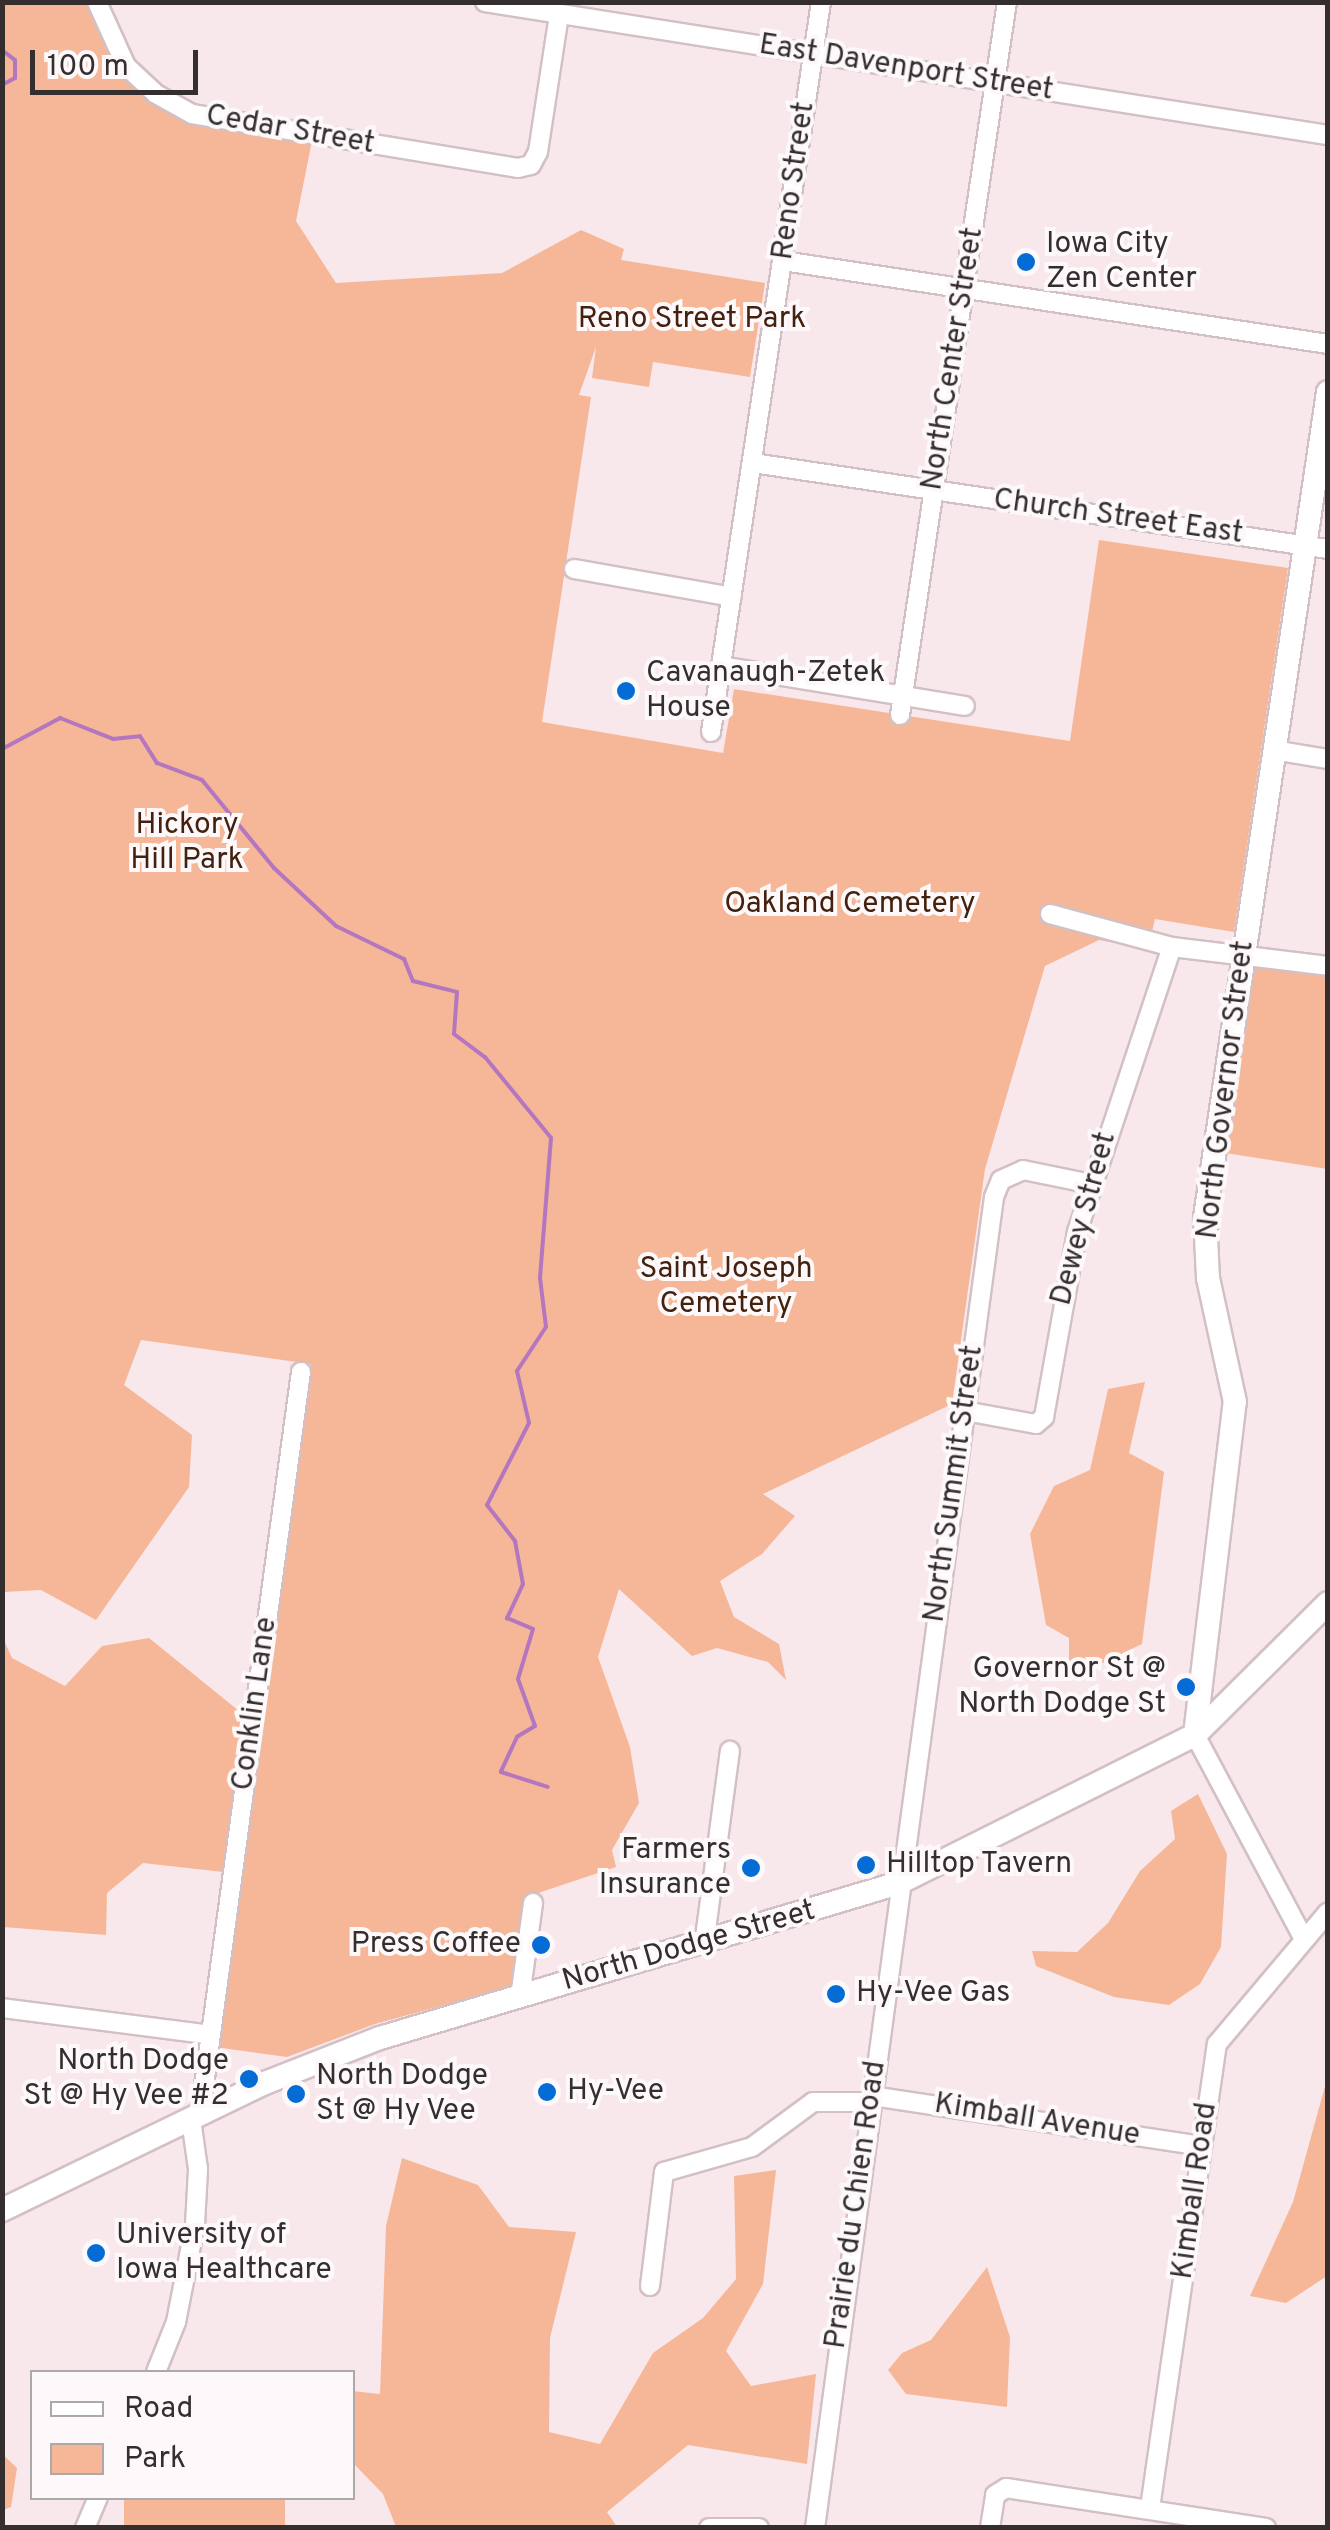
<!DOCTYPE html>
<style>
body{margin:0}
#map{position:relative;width:1330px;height:2530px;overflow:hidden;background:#f9e8eb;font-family:Overpass,sans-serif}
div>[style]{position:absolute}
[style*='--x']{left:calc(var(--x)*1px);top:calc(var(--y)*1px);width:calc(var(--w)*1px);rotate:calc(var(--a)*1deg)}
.green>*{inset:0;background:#f6b798;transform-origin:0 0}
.stream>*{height:4px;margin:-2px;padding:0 2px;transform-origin:2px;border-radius:2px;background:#b376bf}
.roads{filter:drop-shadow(2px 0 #d2c0c4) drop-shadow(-2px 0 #d2c0c4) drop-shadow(0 2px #d2c0c4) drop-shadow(0 -2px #d2c0c4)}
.minor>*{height:18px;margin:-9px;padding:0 9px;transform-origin:9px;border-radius:9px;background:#fff}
.major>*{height:22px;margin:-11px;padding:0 11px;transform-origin:11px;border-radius:11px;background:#fff}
.dots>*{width:28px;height:28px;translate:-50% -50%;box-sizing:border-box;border:5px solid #fdf9fa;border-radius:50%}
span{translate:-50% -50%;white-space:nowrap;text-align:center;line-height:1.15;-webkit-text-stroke:8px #fdf9fa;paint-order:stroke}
.street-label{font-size:30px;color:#342e2f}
.poi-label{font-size:30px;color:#342e2f}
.left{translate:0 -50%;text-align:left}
.right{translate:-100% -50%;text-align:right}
.park-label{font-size:30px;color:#44210e}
.frame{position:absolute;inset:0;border:5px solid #342e2f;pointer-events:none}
.legend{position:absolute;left:30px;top:2370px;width:325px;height:130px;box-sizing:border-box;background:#fdf9fa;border:2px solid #ada8a9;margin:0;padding:12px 18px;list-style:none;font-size:30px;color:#342e2f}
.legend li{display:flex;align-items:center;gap:20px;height:50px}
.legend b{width:50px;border:2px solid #ada8a9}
.scale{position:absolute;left:30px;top:50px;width:168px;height:45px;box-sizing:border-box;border:5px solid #342e2f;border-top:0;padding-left:12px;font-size:30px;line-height:35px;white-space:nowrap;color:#342e2f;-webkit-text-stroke:8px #fdf9fa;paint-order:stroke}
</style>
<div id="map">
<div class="green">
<i style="clip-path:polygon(3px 3px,94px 3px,114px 49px,173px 105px,313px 136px,296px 221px,336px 283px,502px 273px,581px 230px,624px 249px,621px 260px,765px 283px,750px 377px,653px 362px,649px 387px,592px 378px,596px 347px,579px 395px,591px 397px,542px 722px,723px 753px,734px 689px,1070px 741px,1099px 540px,1288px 568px,1234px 932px,1155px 919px,1148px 949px,1099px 940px,1045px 966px,985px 1169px,952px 1404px,763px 1494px,795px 1516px,762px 1554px,720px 1581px,734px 1617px,779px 1644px,786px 1680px,768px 1662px,717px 1648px,692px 1656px,619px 1589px,598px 1657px,630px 1747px,639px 1803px,612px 1850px,616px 1867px,529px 1896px,516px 1985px,375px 2024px,287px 2057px,215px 2047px,311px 1364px,141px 1340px,124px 1385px,192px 1435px,189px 1487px,96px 1620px,41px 1590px,4px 1592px,3px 1599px)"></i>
<i style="clip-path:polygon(1245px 954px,1327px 970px,1327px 1169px,1225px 1153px)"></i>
<i style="clip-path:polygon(1145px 1382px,1129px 1453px,1164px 1472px,1142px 1644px,1069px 1679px,1069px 1638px,1046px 1625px,1030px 1534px,1054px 1486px,1090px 1470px,1108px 1389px)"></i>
<i style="clip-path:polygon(2px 1636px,12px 1658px,65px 1686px,102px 1646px,149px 1638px,244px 1715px,223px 1872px,143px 1863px,107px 1893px,106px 1935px,3px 1927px)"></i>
<i style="clip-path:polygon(1198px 1794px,1227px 1854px,1221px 1947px,1200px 1984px,1169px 2005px,1114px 1997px,1036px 1966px,1032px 1951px,1077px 1952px,1108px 1923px,1140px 1871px,1175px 1839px,1171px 1811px)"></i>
<i style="clip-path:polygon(1327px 2079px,1327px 2276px,1286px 2303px,1250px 2296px,1293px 2202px)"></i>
<i style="clip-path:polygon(402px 2158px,478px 2185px,509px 2227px,576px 2232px,550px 2338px,549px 2432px,600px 2444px,653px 2353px,703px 2318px,736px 2279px,734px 2176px,776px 2170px,763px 2284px,726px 2351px,751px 2386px,816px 2374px,807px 2464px,688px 2445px,607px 2512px,617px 2527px,396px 2527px,383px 2494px,353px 2463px,352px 2391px,380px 2394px,386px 2226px)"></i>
<i style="clip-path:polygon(987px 2267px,1010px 2337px,1007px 2407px,906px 2394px,888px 2370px,902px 2353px,931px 2340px)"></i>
<i style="clip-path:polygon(2px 2454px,17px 2468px,11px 2507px,3px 2510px)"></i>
<i style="left:124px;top:2498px;width:161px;height:33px"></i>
</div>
<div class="stream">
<i style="--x:2;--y:50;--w:16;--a:38"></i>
<i style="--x:15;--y:60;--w:18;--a:90"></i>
<i style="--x:15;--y:78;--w:15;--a:152"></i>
<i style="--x:2;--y:749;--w:66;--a:-28.1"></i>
<i style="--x:60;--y:718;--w:57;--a:21.6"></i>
<i style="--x:113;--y:739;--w:27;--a:-6"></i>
<i style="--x:140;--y:736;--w:32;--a:58"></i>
<i style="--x:157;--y:763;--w:48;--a:20.7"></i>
<i style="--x:202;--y:780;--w:114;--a:50.7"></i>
<i style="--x:274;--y:868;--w:85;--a:43.1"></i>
<i style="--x:336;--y:926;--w:76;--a:25.9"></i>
<i style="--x:404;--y:959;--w:24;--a:68"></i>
<i style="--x:413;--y:981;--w:45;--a:14"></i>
<i style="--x:457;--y:992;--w:42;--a:94.1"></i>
<i style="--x:454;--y:1034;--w:39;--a:37"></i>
<i style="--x:485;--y:1057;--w:104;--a:50.8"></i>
<i style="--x:551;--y:1138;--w:140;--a:94.5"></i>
<i style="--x:540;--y:1278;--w:49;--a:83"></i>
<i style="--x:546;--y:1327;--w:53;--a:123.4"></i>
<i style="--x:517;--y:1371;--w:53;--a:77"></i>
<i style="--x:529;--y:1423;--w:92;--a:117.1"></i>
<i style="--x:487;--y:1505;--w:46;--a:52.1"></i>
<i style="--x:515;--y:1541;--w:44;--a:79.5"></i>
<i style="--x:523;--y:1584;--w:38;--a:115"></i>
<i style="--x:507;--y:1618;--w:28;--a:23"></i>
<i style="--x:533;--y:1629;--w:52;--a:106.7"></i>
<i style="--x:518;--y:1679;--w:50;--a:70.1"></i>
<i style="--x:535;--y:1726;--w:21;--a:149"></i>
<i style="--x:517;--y:1737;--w:38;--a:115"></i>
<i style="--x:501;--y:1772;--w:49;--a:17.7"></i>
</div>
<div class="roads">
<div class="minor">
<i style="--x:97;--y:2;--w:70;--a:65.6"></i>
<i style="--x:126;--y:66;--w:41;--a:43"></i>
<i style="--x:156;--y:94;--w:41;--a:29.1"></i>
<i style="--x:192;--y:114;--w:330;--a:9.4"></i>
<i style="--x:518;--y:168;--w:13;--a:-13"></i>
<i style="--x:531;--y:165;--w:15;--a:-62"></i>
<i style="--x:538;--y:152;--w:140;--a:-81.3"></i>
<i style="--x:485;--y:2;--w:853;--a:8.97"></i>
<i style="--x:783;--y:261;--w:551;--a:8.66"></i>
<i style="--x:753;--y:463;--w:581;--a:8.51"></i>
<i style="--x:574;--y:569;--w:160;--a:10"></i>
<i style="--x:721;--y:666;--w:247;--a:9.3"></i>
<i style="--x:900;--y:715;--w:721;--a:-81.47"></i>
<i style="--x:711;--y:732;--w:738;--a:-81.43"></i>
<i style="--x:1274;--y:750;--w:55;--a:9.5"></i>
<i style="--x:1050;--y:914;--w:126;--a:15.1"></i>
<i style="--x:1172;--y:947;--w:157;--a:6.9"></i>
<i style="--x:965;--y:1411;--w:72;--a:10.4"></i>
<i style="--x:1036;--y:1424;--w:11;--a:-41"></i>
<i style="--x:1044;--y:1417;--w:188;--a:-79.9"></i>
<i style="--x:1077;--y:1232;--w:300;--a:-71.6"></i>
<i style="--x:1195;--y:1735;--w:231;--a:61.9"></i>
<i style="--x:704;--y:1945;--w:196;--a:-82.4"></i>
<i style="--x:520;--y:1997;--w:95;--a:-82.1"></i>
<i style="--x:2;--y:2008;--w:206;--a:7.3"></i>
<i style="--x:872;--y:2096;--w:334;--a:8.6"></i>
<i style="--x:200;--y:2115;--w:750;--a:-82.26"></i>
<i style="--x:650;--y:2286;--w:115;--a:-83"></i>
<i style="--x:664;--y:2172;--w:91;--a:-15.9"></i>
<i style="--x:752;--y:2147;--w:76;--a:-36.4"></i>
<i style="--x:813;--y:2102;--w:58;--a:0"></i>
<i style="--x:156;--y:2372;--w:54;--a:-68.2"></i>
<i style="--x:176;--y:2322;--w:99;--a:-78.9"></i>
<i style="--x:195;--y:2225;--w:56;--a:-86.9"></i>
<i style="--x:198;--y:2169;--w:50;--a:-98"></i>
<i style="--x:1150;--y:2508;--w:469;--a:-81.8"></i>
<i style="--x:1217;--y:2044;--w:172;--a:-49.9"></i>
<i style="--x:85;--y:2528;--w:33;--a:-67"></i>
<i style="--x:709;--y:2528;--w:50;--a:0"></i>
<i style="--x:815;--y:2528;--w:1343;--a:-82.34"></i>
<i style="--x:994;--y:1197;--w:18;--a:-68"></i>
<i style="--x:1001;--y:1180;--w:24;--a:-24"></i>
<i style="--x:1023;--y:1170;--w:70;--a:11.5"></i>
<i style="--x:990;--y:2528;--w:33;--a:-81"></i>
<i style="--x:995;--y:2495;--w:13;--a:-32"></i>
<i style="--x:1006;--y:2488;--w:263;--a:8.7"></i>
</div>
<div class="major">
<i style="--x:1195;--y:1735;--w:335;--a:-83.2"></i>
<i style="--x:1235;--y:1402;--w:127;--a:-102.3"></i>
<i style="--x:1208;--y:1278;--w:61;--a:-92.8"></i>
<i style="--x:1205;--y:1217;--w:834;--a:-81.52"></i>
<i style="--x:2;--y:2210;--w:292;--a:-25.8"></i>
<i style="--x:265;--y:2083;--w:123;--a:-21.4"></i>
<i style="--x:380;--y:2038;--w:542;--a:-16.63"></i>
<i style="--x:899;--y:1883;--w:331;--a:-26.6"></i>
<i style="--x:1195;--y:1735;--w:187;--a:-44.8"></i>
</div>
</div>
<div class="dots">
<i style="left:1026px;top:262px;background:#046cd4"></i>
<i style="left:626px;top:691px;background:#046cd4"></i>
<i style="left:1186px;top:1687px;background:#046cd4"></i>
<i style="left:866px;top:1865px;background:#046cd4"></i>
<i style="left:751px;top:1868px;background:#046cd4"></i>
<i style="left:541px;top:1945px;background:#046cd4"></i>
<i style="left:836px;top:1994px;background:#046cd4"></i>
<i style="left:249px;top:2079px;background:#046cd4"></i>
<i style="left:547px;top:2092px;background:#046cd4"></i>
<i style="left:296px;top:2094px;background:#046cd4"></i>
<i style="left:96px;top:2253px;background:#046cd4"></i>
</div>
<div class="street-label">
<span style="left:906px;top:69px;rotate:9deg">East Davenport Street</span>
<span style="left:290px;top:131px;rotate:10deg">Cedar Street</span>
<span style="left:795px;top:181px;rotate:-82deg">Reno Street</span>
<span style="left:954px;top:359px;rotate:-81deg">North Center Street</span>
<span style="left:1118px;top:518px;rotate:8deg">Church Street East</span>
<span style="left:1227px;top:1090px;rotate:-83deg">North Governor Street</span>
<span style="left:1085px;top:1219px;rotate:-75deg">Dewey Street</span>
<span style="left:955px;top:1484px;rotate:-82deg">North Summit Street</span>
<span style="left:256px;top:1704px;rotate:-82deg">Conklin Lane</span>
<span style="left:689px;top:1947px;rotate:-16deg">North Dodge Street</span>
<span style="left:1037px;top:2121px;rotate:9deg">Kimball Avenue</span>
<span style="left:1196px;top:2191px;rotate:-82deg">Kimball Road</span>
<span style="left:857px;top:2205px;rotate:-82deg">Prairie du Chien Road</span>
</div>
<div class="poi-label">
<span class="left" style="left:1046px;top:262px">Iowa City<br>Zen Center</span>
<span class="left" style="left:646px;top:691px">Cavanaugh-Zetek<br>House</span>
<span class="right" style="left:1166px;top:1687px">Governor St @<br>North Dodge St</span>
<span class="right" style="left:731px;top:1868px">Farmers<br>Insurance</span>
<span class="left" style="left:886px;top:1865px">Hilltop Tavern</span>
<span class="right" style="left:521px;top:1945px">Press Coffee</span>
<span class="left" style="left:856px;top:1994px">Hy-Vee Gas</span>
<span class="right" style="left:229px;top:2079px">North Dodge<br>St @ Hy Vee #2</span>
<span class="left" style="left:316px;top:2094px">North Dodge<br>St @ Hy Vee</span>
<span class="left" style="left:567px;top:2092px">Hy-Vee</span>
<span class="left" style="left:116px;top:2253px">University of<br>Iowa Healthcare</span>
</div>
<div class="park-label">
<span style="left:692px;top:320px">Reno Street Park</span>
<span style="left:187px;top:843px">Hickory<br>Hill Park</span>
<span style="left:850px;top:905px">Oakland Cemetery</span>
<span style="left:726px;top:1287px">Saint Joseph<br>Cemetery</span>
</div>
<div class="frame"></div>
<ul class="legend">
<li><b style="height:12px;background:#fff"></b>Road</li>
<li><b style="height:28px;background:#f6b798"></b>Park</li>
</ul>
<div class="scale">100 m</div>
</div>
